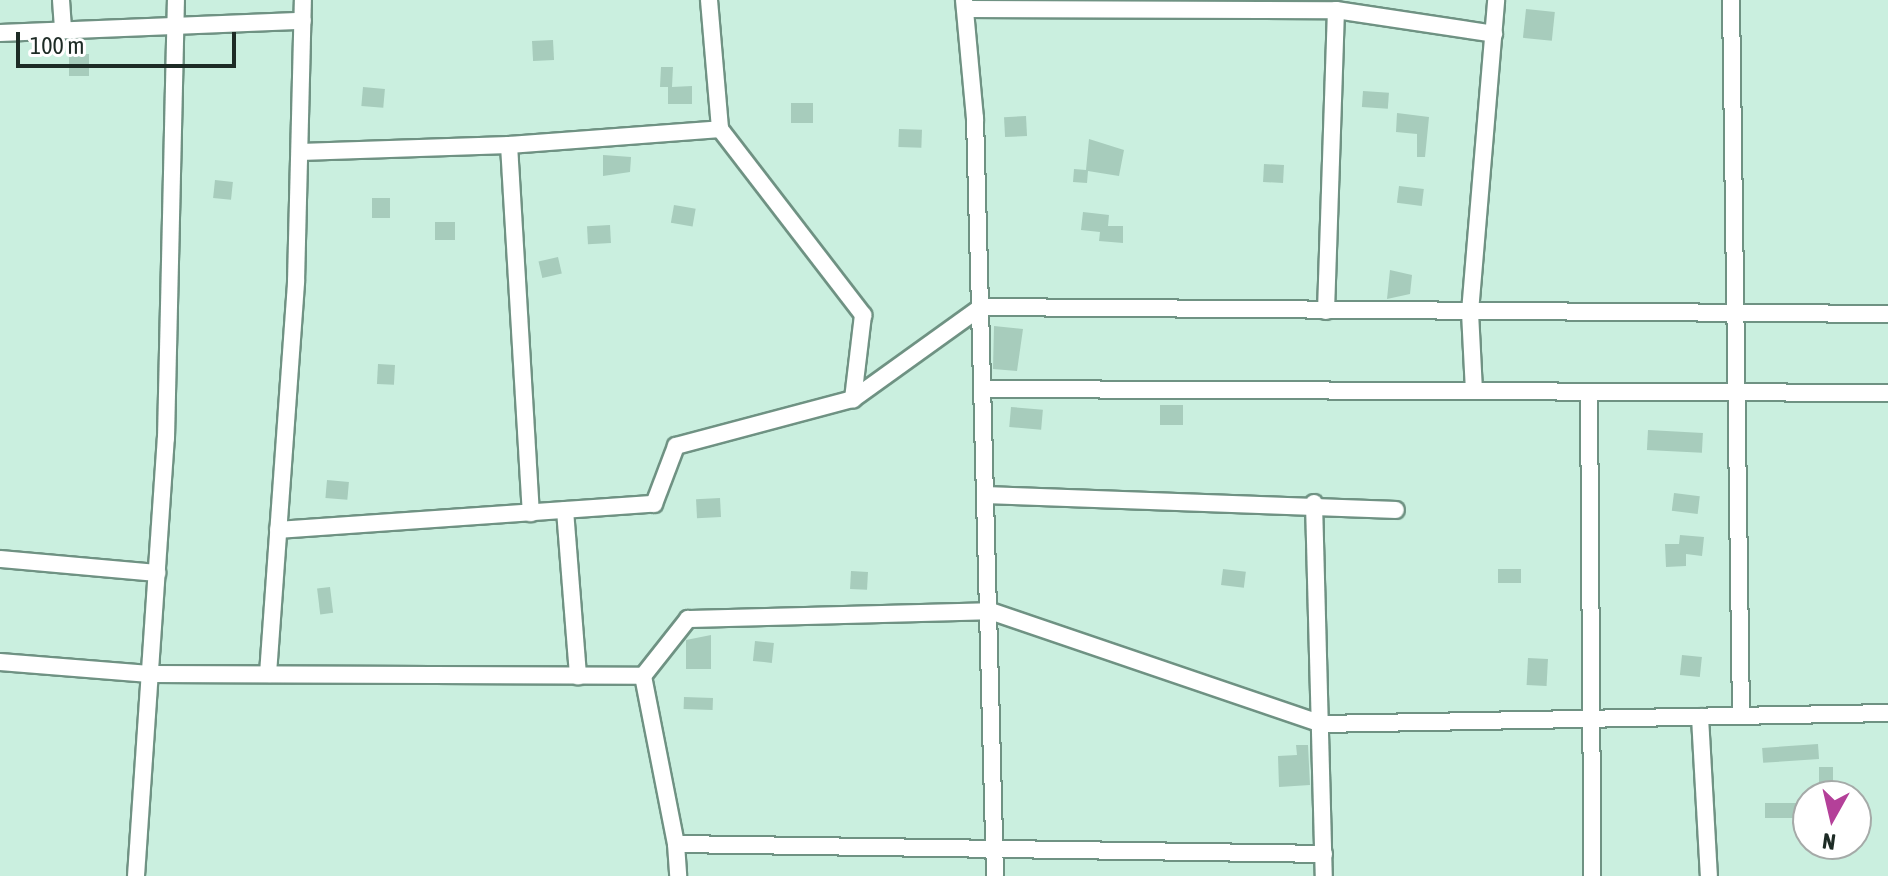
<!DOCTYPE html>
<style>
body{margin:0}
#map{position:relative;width:1888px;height:876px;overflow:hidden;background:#caefdf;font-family:"Asap Condensed",sans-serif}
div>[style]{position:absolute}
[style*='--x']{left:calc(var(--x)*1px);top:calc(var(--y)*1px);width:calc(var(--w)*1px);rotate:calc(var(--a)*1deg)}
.building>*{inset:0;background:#a7ccbc;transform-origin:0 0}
.roads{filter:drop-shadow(2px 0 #6f9283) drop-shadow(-2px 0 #6f9283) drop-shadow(0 2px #6f9283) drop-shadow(0 -2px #6f9283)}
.minor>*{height:16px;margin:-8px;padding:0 8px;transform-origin:8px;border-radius:8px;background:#fff}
span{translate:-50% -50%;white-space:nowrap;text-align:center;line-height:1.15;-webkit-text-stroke:8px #fff;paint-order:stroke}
.north{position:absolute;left:1792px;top:780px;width:80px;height:80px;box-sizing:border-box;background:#fff;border:2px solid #a5aaa8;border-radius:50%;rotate:188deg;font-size:22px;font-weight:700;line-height:32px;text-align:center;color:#1d2b25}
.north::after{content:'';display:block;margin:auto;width:28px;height:36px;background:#b44099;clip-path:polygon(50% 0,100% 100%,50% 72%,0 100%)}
.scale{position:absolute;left:16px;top:32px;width:220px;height:36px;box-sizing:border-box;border:4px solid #1d2b25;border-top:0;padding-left:10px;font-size:24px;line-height:28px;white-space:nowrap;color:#1d2b25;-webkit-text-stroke:6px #fff;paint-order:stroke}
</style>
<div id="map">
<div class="building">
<i style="left:1526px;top:9px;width:29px;height:29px;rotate:6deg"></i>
<i style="left:553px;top:40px;width:20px;height:21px;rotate:87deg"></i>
<i style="left:69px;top:54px;width:20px;height:22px"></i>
<i style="clip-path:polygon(661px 67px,673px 67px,672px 87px,692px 86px,692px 104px,668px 104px,668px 87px,660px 87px)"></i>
<i style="left:363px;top:87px;width:22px;height:19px;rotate:5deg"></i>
<i style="left:1363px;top:91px;width:26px;height:16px;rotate:4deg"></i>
<i style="left:791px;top:103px;width:22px;height:20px"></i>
<i style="clip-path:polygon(1397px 113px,1429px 117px,1425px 157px,1417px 157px,1417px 134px,1396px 132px)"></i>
<i style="left:1026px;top:116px;width:20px;height:22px;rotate:87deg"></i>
<i style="left:899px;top:129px;width:23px;height:18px;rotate:2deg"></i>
<i style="clip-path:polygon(1089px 139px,1124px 150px,1119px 176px,1088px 171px,1087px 183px,1073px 182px,1074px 169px,1086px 170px)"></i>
<i style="clip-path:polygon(603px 155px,631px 157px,630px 172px,603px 176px)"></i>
<i style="left:1264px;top:164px;width:20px;height:18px;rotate:3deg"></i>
<i style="left:215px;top:180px;width:18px;height:18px;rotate:6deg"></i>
<i style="left:1399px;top:186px;width:25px;height:17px;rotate:7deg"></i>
<i style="left:372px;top:198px;width:18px;height:20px"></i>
<i style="left:674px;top:205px;width:22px;height:18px;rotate:10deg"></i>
<i style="clip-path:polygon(1083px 212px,1109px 215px,1108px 226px,1123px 226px,1123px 243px,1099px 241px,1100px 232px,1081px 230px)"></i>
<i style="left:435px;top:222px;width:20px;height:18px"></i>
<i style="left:610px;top:225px;width:18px;height:23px;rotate:87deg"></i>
<i style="left:558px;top:257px;width:17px;height:20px;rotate:77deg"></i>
<i style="clip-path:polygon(1390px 270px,1412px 275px,1410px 294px,1387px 299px)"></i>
<i style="clip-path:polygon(994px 326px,1023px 329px,1017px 371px,993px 369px)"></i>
<i style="left:378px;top:364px;width:17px;height:20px;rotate:3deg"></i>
<i style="left:1160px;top:405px;width:23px;height:20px"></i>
<i style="left:1011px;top:407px;width:32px;height:20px;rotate:5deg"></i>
<i style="left:1648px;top:430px;width:55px;height:20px;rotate:3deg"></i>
<i style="left:327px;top:480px;width:22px;height:18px;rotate:5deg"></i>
<i style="left:1674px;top:493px;width:26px;height:18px;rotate:7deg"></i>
<i style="left:720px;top:498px;width:19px;height:24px;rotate:87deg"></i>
<i style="clip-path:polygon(1680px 535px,1704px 537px,1702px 556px,1686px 554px,1686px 566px,1666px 567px,1665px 544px,1679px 544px)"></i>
<i style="left:1223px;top:569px;width:23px;height:16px;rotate:7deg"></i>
<i style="left:1498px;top:569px;width:23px;height:14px"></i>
<i style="left:851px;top:571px;width:17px;height:18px;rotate:3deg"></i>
<i style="left:330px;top:587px;width:26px;height:13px;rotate:83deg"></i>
<i style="clip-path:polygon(711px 635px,711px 669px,686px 669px,686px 640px)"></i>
<i style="left:755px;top:641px;width:19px;height:20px;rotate:6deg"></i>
<i style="left:1682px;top:655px;width:20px;height:20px;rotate:6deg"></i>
<i style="left:1528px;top:658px;width:20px;height:27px;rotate:3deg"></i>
<i style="left:684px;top:697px;width:29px;height:12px;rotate:2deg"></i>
<i style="left:1818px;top:744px;width:15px;height:56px;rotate:86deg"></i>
<i style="clip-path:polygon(1296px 745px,1308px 745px,1310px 785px,1279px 787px,1278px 756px,1297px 755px)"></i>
<i style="left:1819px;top:767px;width:14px;height:29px"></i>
<i style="left:1808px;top:803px;width:15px;height:43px;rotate:90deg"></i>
</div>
<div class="roads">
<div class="minor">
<i style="--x:61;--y:0;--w:30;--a:86"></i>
<i style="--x:709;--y:0;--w:129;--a:85.1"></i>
<i style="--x:720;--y:129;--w:235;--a:52.4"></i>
<i style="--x:863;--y:315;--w:85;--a:96.8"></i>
<i style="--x:964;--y:0;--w:119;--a:84.7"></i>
<i style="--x:975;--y:118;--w:758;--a:88.49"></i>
<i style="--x:1731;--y:0;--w:716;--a:89.2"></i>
<i style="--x:965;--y:9;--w:371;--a:0.2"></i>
<i style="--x:1336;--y:10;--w:160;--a:8.6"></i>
<i style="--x:0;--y:33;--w:303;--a:-2.3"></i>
<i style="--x:509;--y:145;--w:369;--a:86.6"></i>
<i style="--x:300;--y:152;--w:209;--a:-1.9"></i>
<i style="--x:509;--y:145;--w:212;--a:-4.3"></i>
<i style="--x:1326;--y:311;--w:301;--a:-88.1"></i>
<i style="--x:983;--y:389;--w:905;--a:0.25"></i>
<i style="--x:1474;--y:391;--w:79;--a:-92.9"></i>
<i style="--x:1470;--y:312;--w:313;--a:-85.2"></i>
<i style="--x:1589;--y:392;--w:484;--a:89.6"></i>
<i style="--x:986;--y:495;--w:410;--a:2.1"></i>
<i style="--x:1314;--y:503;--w:373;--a:88.5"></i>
<i style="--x:565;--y:510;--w:167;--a:85.5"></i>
<i style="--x:278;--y:530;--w:377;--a:-4"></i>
<i style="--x:654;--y:504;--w:62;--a:-69.2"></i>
<i style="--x:676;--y:446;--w:183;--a:-14.9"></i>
<i style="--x:853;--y:399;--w:158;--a:-35.7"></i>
<i style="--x:981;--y:307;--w:907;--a:0.44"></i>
<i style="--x:0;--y:559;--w:158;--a:5.1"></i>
<i style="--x:0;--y:662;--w:150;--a:4.6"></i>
<i style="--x:150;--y:674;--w:493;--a:0.2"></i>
<i style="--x:643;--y:676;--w:73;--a:-51.7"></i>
<i style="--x:688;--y:619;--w:302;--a:-1.5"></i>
<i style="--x:990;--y:611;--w:350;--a:18.8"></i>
<i style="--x:1321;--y:724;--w:567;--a:-1.11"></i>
<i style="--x:268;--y:674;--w:393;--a:-85.9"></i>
<i style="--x:296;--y:282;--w:282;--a:-88.6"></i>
<i style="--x:643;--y:676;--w:171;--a:78.9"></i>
<i style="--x:676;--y:844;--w:32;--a:86"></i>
<i style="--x:1700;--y:717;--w:159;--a:86.8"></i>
<i style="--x:676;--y:844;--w:648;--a:0.88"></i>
<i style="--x:136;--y:876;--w:439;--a:-86.1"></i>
<i style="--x:166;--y:438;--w:438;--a:-88.7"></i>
</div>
</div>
<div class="north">N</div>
<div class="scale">100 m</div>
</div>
